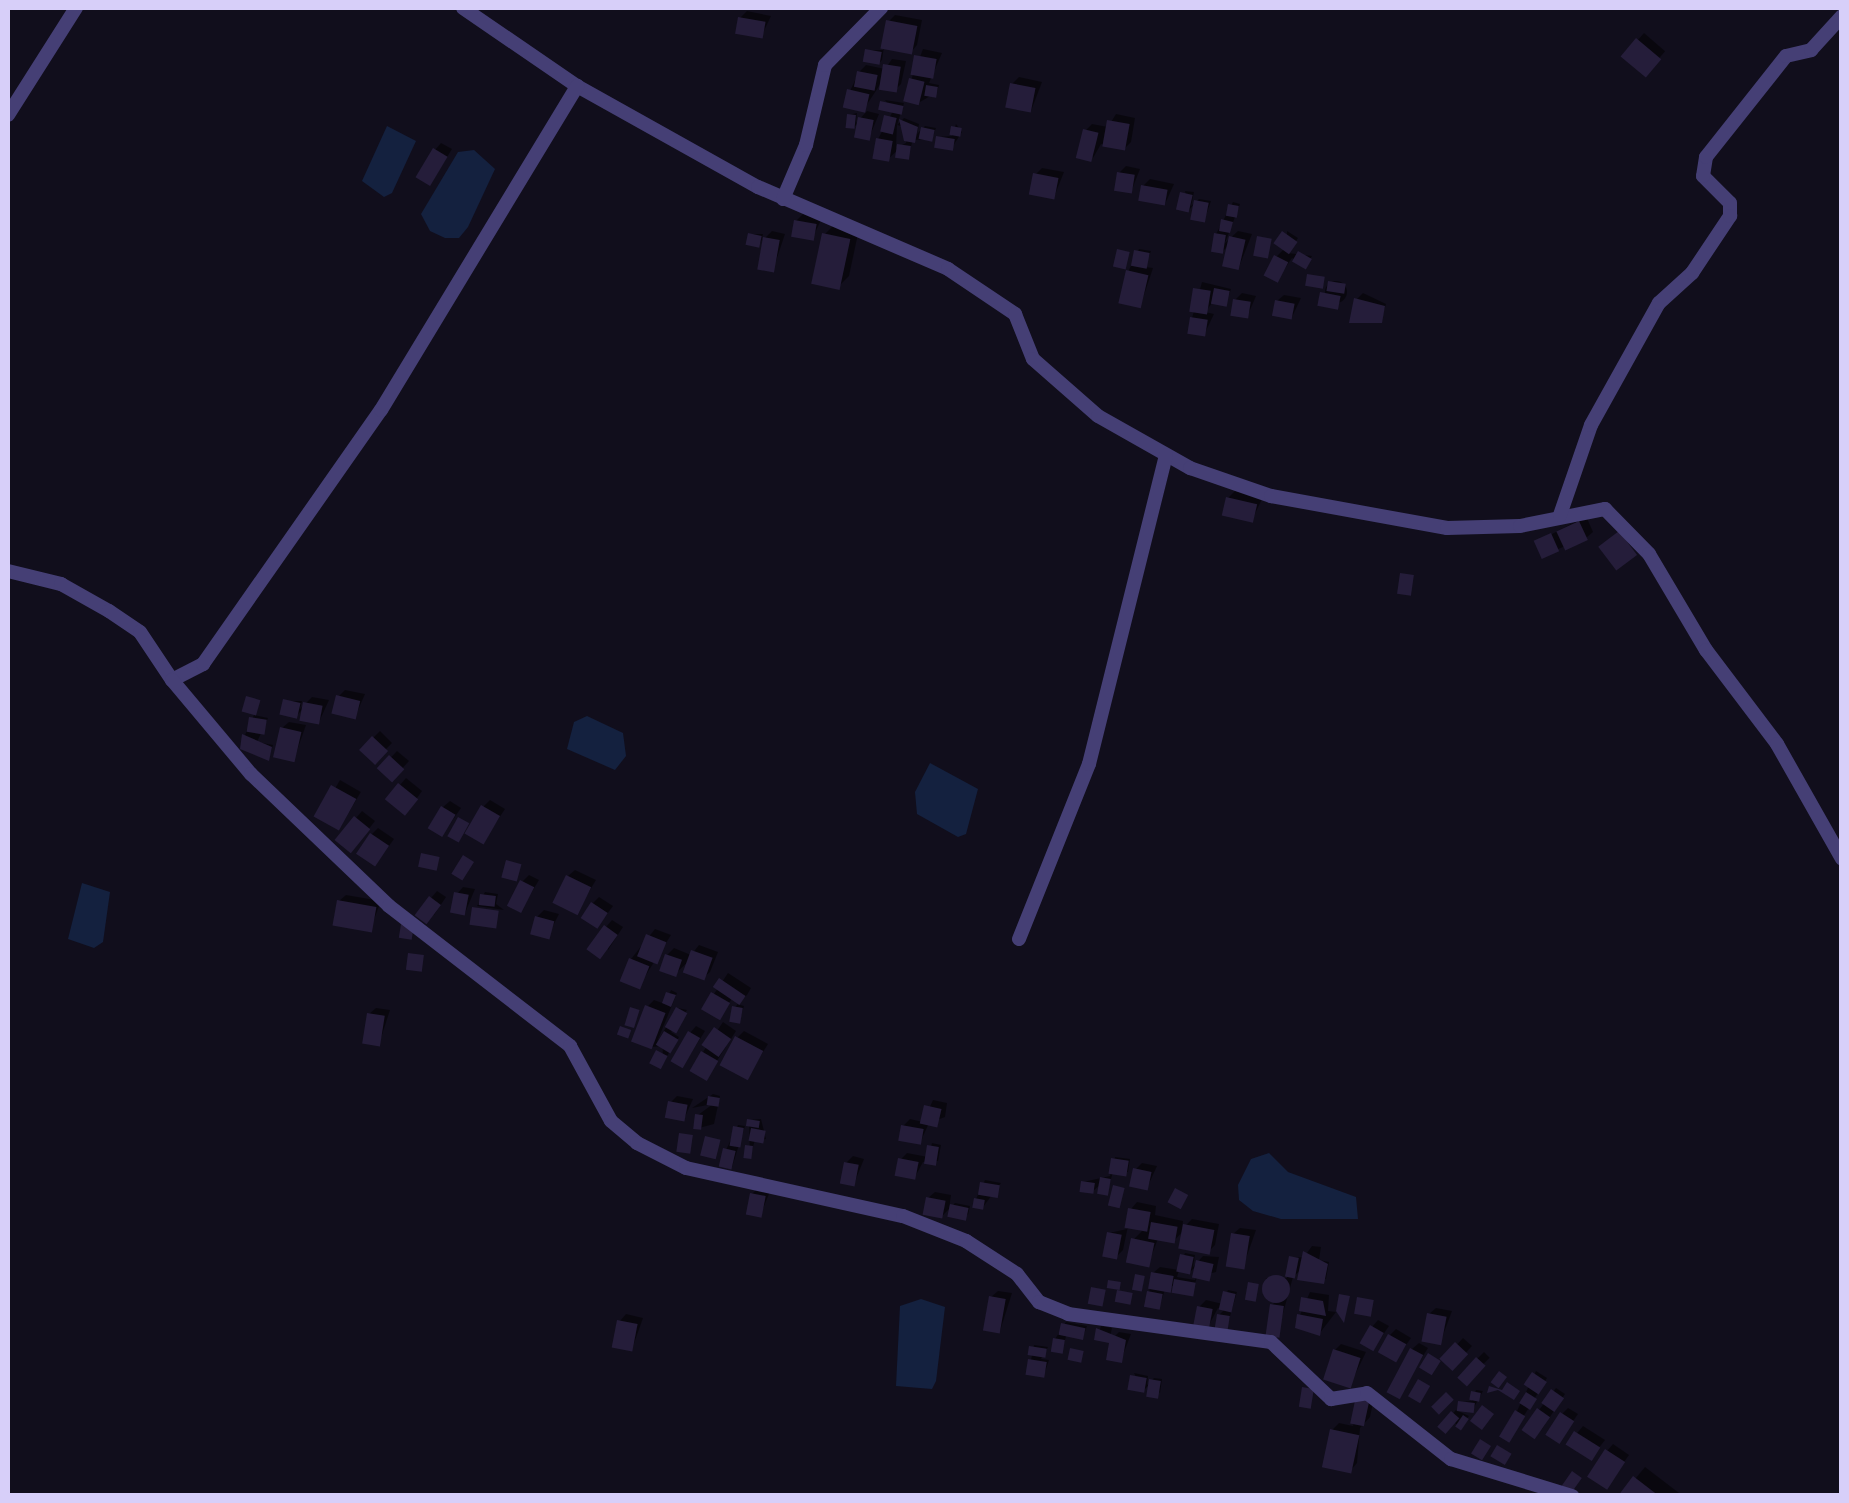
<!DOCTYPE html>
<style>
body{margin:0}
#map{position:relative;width:1849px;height:1503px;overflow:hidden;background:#110e1c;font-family:Overpass,sans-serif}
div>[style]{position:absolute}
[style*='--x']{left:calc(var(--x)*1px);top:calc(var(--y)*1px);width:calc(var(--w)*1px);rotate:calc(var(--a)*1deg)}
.water>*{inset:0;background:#14213f}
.shadow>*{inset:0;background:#0007;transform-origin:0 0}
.round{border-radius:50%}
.building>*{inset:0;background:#251d3a;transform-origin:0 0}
.street>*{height:14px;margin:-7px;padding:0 7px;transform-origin:7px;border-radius:7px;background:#453f75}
span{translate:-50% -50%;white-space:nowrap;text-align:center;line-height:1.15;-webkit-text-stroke:10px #110e1c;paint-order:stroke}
.frame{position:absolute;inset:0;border:10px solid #d7cff9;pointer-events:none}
</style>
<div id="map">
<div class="water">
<i style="clip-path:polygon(387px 126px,416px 141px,392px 193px,384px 197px,362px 181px)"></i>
<i style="clip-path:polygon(474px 150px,495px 169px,468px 227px,459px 238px,445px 238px,430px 231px,421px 214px,458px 152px)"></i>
<i style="clip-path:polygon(587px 716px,623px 733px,626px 756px,615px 770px,567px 749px,574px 722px)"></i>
<i style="clip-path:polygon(930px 763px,978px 789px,966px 834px,958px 837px,917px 814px,915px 792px)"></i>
<i style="clip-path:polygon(82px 883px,110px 892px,103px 942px,94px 948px,68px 939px)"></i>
<i style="clip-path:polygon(1269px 1153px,1288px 1172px,1356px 1197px,1358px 1219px,1281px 1219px,1253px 1211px,1239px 1200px,1238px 1185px,1251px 1159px)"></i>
<i style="clip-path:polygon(921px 1299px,945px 1307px,936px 1381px,932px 1389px,896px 1386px,900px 1306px)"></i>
</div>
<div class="shadow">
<i style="clip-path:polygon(747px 11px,771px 16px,761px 37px,740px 18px)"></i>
<i style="clip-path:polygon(895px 15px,922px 20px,917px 45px,911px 52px,884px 47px,882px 60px,879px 63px,867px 50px,883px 50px,889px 21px)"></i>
<i style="left:1644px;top:33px;width:28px;height:30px;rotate:41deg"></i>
<i style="clip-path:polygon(923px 49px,942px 53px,929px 83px,939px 85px,937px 92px,920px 102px,911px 80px)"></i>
<i style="clip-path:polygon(892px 59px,906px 61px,901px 84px,895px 90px,883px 80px,864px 109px,850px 91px,859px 72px,866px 65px,885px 69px)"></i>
<i style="clip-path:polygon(1019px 77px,1042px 82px,1031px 111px,1012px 84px)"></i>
<i style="clip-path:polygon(evenodd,885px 100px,904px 103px,897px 125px,904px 118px,919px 124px,917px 134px,925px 126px,936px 128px,932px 139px,913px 140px,907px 158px,899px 149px,888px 159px,878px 139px,893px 111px,885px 100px,897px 125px,909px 128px,906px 143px,896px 148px,897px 125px)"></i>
<i style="clip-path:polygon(867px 111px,879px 114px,869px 138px,860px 121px,853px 128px,849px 115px,857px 113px,856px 123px)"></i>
<i style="clip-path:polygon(1116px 114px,1135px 118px,1131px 142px,1124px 149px,1101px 144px,1093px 158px,1085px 131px,1092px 124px,1108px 127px)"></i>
<i style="clip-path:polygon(956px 124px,962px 132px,951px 149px,938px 137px,952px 136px)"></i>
<i style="clip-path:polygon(441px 143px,452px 149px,431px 183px,435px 150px)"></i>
<i style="clip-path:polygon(1126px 166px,1140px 169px,1131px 192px,1119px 173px)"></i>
<i style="clip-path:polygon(1042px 168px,1064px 172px,1054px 197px,1036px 174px)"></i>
<i style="clip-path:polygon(1150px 179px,1174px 184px,1165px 204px,1143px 186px)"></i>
<i style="clip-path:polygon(1185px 191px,1194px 192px,1191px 206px,1199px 199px,1211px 201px,1204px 221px,1196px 202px,1189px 210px)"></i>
<i style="clip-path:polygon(1233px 202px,1240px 204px,1225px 243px,1238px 231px,1252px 234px,1239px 267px,1230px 244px,1222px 252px,1216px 234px)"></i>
<i style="clip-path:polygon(803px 214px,822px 218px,812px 239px,796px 221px)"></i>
<i style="clip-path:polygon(835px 224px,859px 229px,849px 276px,839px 286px,824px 235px)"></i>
<i style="clip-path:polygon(772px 231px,785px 234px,773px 270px,765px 238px,758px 245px,751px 234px,763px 234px,761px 242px)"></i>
<i style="clip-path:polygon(1287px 231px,1298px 238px,1288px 253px,1312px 256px,1305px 266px,1292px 258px,1277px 280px,1276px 257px,1287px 246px)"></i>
<i style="clip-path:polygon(1139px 249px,1151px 251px,1145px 267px,1153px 268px,1141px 304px,1128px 272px)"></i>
<i class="round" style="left:1325px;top:281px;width:22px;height:22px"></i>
<i style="clip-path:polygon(1202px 282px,1231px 289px,1226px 304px,1213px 302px,1205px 312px,1214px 314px,1204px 335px,1192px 318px)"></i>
<i style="clip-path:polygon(1242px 293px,1256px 296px,1247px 317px,1235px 300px)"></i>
<i style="clip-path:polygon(1363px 293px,1386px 304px,1381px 320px,1362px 323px,1356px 300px)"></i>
<i style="clip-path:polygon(1284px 295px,1301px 298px,1292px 317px,1277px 301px)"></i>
<i style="clip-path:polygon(1235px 491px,1263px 497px,1252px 520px,1228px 498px)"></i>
<i style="clip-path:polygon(1586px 516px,1593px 532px,1586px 538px,1558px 549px,1537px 542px)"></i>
<i style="clip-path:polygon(345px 690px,365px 694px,355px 717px,339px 696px)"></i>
<i style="clip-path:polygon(312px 697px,329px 700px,319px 722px,304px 708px,296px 716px,285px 701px,302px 701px,300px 709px)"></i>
<i style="clip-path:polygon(254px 715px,268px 718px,257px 742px,273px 745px,269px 758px,245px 735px)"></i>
<i style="clip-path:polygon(289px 722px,306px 725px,294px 759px,282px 728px)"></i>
<i style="left:380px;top:731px;width:17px;height:26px;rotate:45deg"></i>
<i style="clip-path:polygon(397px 751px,409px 761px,399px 772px,381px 768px)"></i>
<i style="clip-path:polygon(406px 778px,422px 791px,412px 805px,400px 785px)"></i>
<i style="left:340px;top:780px;width:24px;height:42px;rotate:30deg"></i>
<i style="clip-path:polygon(490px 800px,505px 809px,483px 842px,483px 807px)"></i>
<i style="clip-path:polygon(450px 801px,461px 808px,443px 834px,443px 807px)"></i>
<i style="clip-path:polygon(362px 811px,375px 821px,357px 844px,356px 818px)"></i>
<i style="clip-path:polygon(378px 828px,394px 839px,381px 857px,372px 834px)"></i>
<i style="clip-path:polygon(575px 870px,596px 880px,576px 913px,568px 876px)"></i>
<i style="clip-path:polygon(529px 875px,539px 880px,521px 910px,522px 882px)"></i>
<i style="clip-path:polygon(463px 887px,475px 889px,465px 913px,457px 894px)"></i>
<i style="clip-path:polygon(437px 891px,446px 897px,434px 915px,431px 898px)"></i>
<i style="clip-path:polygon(485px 892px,498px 894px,496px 904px,504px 910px,477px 906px)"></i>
<i style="clip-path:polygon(346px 895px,381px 901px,370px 930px,339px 901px)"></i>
<i style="clip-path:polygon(599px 897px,613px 906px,598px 926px,593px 903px)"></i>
<i style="clip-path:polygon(544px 910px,559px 914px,548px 936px,537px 917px)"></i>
<i style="clip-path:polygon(612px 920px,623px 927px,608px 950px,606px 927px)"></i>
<i style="clip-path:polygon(655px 929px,671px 935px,639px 986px,631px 959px)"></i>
<i style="clip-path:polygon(699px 945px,718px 952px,710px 972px,703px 978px,690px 960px,674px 975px,667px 955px,674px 948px,691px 955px)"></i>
<i style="clip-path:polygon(728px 973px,751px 988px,747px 995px,737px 1004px,744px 1006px,739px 1022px,735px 1007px,740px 1002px,733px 997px,719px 1018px,704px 1009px)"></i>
<i style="clip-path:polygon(671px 990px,677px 993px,657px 1042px,678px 1008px,687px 1010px,671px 1032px,679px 1037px,662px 1064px,663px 1046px,651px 1047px,648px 1006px,654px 1000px,665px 1004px)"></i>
<i style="clip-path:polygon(376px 1008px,390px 1010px,379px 1044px,369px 1014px)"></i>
<i style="clip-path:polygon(723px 1022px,736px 1031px,706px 1078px,703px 1052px)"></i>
<i style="clip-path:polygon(696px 1026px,705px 1031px,683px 1066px,690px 1033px)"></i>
<i style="clip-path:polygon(744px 1031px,768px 1044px,747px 1077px,737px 1038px)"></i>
<i style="clip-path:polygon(713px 1094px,720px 1096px,714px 1124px,699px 1128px,698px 1115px,713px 1104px,692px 1108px)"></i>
<i style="clip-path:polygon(677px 1096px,693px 1099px,684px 1119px,670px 1103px)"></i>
<i style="clip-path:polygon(933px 1100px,947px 1103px,945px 1117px,929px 1123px,920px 1143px,903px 1126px,910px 1119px,923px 1122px)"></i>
<i style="clip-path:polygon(761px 1119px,766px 1139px,755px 1140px,750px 1157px,749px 1120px)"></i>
<i style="clip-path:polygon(738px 1125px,745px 1126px,732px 1167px,726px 1150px)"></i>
<i style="clip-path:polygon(932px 1143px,941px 1145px,938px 1161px,923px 1162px,915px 1177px,900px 1160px,907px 1153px,928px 1157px)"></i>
<i style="clip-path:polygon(853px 1156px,864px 1159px,854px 1184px,846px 1163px)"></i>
<i style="clip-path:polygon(1115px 1157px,1130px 1159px,1128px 1172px,1113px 1172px,1107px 1193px,1101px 1184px,1092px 1192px,1083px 1182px,1110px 1176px)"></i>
<i style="clip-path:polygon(1142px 1163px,1157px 1166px,1147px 1188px,1135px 1170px)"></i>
<i style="clip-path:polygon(985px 1180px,1001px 1183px,983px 1207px,976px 1199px)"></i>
<i style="clip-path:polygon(759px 1187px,771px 1189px,760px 1216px,752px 1194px)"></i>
<i style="clip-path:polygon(935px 1192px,951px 1195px,949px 1209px,955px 1203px,970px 1206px,968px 1215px,952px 1206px,942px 1216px,928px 1198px)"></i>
<i style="clip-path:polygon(1137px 1202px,1156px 1206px,1155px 1215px,1183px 1221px,1182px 1229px,1192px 1219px,1219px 1224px,1215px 1245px,1208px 1252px,1184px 1230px,1174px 1241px,1159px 1236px,1148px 1265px,1133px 1240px,1142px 1231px,1128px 1226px,1123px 1250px,1116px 1257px,1109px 1233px,1127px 1229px,1131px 1209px)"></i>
<i style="clip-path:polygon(1240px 1228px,1256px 1230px,1243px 1267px,1233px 1234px)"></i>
<i style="clip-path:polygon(1312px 1246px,1321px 1247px,1319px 1260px,1329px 1262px,1326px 1279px,1302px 1269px,1293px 1277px,1277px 1335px,1272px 1305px,1279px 1298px,1263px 1294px,1266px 1278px,1287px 1278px,1291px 1258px,1304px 1257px)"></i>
<i style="clip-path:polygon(evenodd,1185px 1253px,1195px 1255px,1193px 1267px,1203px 1256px,1219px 1257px,1216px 1272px,1197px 1277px,1192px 1294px,1176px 1284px,1165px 1290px,1159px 1307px,1149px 1293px,1153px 1273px,1160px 1267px,1179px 1270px,1185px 1253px,1198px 1264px,1195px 1280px,1177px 1277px,1179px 1270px,1190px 1272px,1198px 1264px)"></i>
<i style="clip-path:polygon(1228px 1290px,1237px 1292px,1226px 1330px,1219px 1315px,1225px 1309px,1218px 1308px,1209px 1325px,1199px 1307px,1206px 1300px,1223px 1304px)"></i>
<i style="clip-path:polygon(998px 1291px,1012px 1293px,1000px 1331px,991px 1297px)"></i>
<i style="clip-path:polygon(1310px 1292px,1329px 1295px,1328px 1311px,1336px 1312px,1319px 1334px,1300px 1315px)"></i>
<i style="clip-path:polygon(1436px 1308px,1452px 1311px,1440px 1343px,1429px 1314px)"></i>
<i style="clip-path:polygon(626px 1314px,643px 1318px,632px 1349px,620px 1321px)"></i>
<i style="clip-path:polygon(1378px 1320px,1389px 1326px,1374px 1348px,1372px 1327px)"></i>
<i style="clip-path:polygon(1066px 1322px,1087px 1326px,1083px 1337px,1067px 1334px,1061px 1351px,1055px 1339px)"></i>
<i style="clip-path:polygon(1112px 1328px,1110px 1337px,1097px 1338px,1101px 1326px)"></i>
<i style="clip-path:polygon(1396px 1329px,1411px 1338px,1396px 1359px,1390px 1335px)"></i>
<i style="clip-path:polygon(1119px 1332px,1131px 1334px,1121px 1360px,1113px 1338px)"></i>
<i style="left:1463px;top:1338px;width:12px;height:28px;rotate:42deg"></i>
<i style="clip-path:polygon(1419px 1343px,1428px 1348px,1398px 1396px,1412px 1349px)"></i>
<i style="clip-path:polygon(1341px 1344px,1366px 1352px,1350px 1385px,1335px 1350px)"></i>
<i style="clip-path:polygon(1034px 1345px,1048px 1347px,1041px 1359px,1049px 1360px,1044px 1375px,1031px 1360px)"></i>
<i style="left:1484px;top:1352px;width:8px;height:35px;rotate:45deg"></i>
<i style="clip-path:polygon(1536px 1371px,1547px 1378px,1514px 1432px,1517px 1411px)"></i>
<i style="clip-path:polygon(1134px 1373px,1148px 1376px,1147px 1385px,1154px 1378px,1162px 1379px,1160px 1393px,1151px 1383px,1143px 1391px)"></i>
<i style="clip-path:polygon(1556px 1388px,1565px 1394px,1542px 1429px,1539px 1410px)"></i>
<i style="clip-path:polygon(1476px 1390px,1483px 1391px,1472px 1411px,1460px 1402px,1472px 1401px)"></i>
<i style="clip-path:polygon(1375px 1393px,1370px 1417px,1360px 1428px,1357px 1463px,1351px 1470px,1332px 1430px,1339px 1423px,1353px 1426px,1359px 1398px)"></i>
<i style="clip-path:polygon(1568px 1408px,1578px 1414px,1559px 1441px,1562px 1414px)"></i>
<i style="clip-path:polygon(1456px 1410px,1469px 1416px,1460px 1427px,1453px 1421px,1440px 1427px)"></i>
<i style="clip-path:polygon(1583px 1426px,1605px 1440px,1591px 1458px,1569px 1443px)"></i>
<i style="clip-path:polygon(1613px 1444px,1629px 1455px,1606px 1487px,1607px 1451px)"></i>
<i style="clip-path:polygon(1645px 1467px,1683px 1496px,1621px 1496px)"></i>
</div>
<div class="building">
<i style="left:738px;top:17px;width:28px;height:17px;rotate:10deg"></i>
<i style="left:886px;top:20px;width:32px;height:29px;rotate:11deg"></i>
<i style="left:1636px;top:38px;width:33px;height:24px;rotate:40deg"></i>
<i style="left:865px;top:49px;width:17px;height:13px;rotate:10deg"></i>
<i style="left:914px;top:55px;width:23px;height:20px;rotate:10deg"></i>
<i style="left:883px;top:64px;width:18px;height:26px;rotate:9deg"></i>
<i style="left:857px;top:71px;width:21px;height:16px;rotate:11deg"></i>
<i style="left:909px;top:78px;width:16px;height:24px;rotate:14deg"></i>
<i style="left:1010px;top:83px;width:26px;height:25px;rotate:11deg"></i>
<i style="left:926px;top:85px;width:12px;height:11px;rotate:9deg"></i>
<i style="left:847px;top:89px;width:23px;height:19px;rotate:13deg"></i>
<i style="left:880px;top:101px;width:24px;height:9px;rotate:12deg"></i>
<i style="left:847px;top:114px;width:9px;height:14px;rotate:6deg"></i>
<i style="left:884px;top:115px;width:13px;height:17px;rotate:13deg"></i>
<i style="left:858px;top:117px;width:16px;height:21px;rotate:11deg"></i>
<i style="clip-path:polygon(899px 119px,918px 127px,915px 143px,904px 141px)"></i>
<i style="left:1107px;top:120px;width:23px;height:27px;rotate:10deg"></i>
<i style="left:951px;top:126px;width:11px;height:9px;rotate:10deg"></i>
<i style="left:921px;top:127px;width:14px;height:12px;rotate:12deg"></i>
<i style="left:1083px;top:129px;width:16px;height:30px;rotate:14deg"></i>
<i style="left:936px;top:136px;width:19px;height:12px;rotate:9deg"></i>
<i style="left:876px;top:138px;width:17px;height:21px;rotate:10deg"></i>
<i style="left:897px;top:144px;width:14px;height:14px;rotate:8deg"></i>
<i style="left:433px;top:148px;width:17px;height:34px;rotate:31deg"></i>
<i style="left:1117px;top:172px;width:18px;height:19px;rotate:9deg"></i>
<i style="left:1033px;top:173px;width:26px;height:22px;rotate:11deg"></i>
<i style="left:1141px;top:185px;width:27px;height:16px;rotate:10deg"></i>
<i style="left:1180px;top:192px;width:13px;height:18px;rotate:13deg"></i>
<i style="left:1194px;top:200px;width:15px;height:20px;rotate:11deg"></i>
<i style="left:1228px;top:204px;width:11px;height:12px;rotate:10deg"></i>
<i style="clip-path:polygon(1221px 219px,1233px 222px,1230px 233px,1219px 231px)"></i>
<i style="left:794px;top:220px;width:23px;height:17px;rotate:10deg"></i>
<i style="left:1282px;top:231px;width:19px;height:15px;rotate:35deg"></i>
<i style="left:748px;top:233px;width:14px;height:12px;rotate:12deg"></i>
<i style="left:822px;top:233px;width:29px;height:52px;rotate:12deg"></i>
<i style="left:1214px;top:233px;width:12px;height:19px;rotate:9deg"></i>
<i style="left:1229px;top:236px;width:17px;height:31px;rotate:13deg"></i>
<i style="left:1257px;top:236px;width:15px;height:20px;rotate:11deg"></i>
<i style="left:763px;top:237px;width:17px;height:33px;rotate:10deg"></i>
<i style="left:1117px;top:249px;width:13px;height:18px;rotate:13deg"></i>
<i style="left:1134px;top:250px;width:16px;height:16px;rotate:11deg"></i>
<i style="left:1298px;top:251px;width:16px;height:12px;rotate:30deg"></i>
<i style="left:1274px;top:255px;width:16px;height:23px;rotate:27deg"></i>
<i style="left:1126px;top:270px;width:23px;height:34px;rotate:13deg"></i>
<i style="left:1307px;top:274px;width:18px;height:12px;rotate:9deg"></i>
<i style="left:1328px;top:281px;width:18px;height:10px;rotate:9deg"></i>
<i style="left:1193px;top:288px;width:18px;height:24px;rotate:9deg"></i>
<i style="left:1214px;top:288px;width:16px;height:16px;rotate:11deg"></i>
<i style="left:1320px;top:292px;width:21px;height:14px;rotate:11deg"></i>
<i style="clip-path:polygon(1354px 298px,1385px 306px,1382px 323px,1349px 323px)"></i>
<i style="left:1233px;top:299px;width:18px;height:17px;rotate:9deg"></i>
<i style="left:1275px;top:300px;width:20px;height:16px;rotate:11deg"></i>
<i style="left:1190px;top:317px;width:18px;height:17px;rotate:9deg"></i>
<i style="left:1226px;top:497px;width:32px;height:19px;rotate:13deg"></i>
<i style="left:1579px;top:521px;width:21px;height:25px;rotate:65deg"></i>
<i style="left:1619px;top:531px;width:30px;height:26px;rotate:53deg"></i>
<i style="left:1551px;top:533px;width:20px;height:19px;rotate:66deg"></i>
<i style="left:1400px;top:573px;width:14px;height:21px;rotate:8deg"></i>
<i style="left:336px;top:695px;width:25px;height:19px;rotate:14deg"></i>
<i style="left:246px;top:696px;width:15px;height:16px;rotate:16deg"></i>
<i style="left:283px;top:699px;width:18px;height:16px;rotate:13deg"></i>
<i style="left:303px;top:702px;width:20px;height:19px;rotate:11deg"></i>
<i style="left:249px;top:717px;width:18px;height:15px;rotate:9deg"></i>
<i style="left:280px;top:727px;width:22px;height:31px;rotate:13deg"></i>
<i style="clip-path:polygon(242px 734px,272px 747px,269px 761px,240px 749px)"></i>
<i style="left:372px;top:736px;width:22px;height:19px;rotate:43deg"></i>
<i style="left:389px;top:755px;width:21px;height:18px;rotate:43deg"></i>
<i style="left:398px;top:783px;width:26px;height:21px;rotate:39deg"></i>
<i style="left:331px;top:785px;width:29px;height:36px;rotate:29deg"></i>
<i style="left:481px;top:805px;width:22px;height:33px;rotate:30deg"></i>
<i style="left:441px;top:806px;width:17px;height:26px;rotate:31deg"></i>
<i style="left:354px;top:816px;width:21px;height:31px;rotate:39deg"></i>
<i style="left:458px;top:817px;width:13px;height:22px;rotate:29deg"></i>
<i style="left:370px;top:833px;width:23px;height:25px;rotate:34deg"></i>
<i style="left:421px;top:853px;width:19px;height:14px;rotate:12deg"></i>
<i style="left:463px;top:855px;width:13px;height:22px;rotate:32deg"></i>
<i style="left:506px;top:860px;width:16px;height:18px;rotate:15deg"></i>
<i style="left:566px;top:875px;width:28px;height:31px;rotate:26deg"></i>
<i style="left:520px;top:880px;width:16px;height:29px;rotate:27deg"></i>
<i style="left:454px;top:892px;width:15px;height:21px;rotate:11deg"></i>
<i style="left:480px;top:894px;width:16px;height:11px;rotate:7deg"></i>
<i style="left:429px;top:896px;width:15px;height:24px;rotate:37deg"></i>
<i style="left:337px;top:900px;width:40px;height:26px;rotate:10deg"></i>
<i style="left:591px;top:902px;width:20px;height:19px;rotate:33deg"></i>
<i style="left:472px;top:907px;width:27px;height:18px;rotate:8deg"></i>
<i style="left:535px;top:916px;width:20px;height:19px;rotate:15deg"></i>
<i style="left:401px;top:924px;width:13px;height:14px;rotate:9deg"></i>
<i style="left:604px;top:925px;width:17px;height:30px;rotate:36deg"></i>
<i style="left:646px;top:934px;width:22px;height:24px;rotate:22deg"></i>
<i style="left:691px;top:950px;width:23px;height:24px;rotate:20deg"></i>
<i style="left:408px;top:953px;width:16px;height:17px;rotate:7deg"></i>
<i style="left:665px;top:954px;width:18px;height:18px;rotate:19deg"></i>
<i style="left:629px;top:958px;width:22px;height:25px;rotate:22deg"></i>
<i style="left:719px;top:978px;width:32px;height:11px;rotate:34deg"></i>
<i style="clip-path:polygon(666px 992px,676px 995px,671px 1007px,662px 1003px)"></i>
<i style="left:711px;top:992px;width:22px;height:20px;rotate:30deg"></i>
<i style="left:645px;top:1005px;width:22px;height:39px;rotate:21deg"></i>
<i style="left:732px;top:1006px;width:11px;height:16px;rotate:10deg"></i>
<i style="left:630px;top:1007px;width:10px;height:19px;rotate:17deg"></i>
<i style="left:676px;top:1007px;width:13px;height:23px;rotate:29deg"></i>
<i style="left:367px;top:1013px;width:18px;height:31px;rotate:9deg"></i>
<i style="left:620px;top:1026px;width:12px;height:9px;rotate:20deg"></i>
<i style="left:714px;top:1027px;width:21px;height:22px;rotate:35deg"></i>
<i style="left:664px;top:1031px;width:17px;height:16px;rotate:31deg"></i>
<i style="left:688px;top:1031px;width:14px;height:35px;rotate:30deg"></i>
<i style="left:735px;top:1036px;width:32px;height:33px;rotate:28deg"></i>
<i style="left:656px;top:1050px;width:13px;height:15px;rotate:27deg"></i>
<i style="left:701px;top:1051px;width:20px;height:23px;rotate:30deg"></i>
<i style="left:708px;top:1096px;width:12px;height:9px;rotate:9deg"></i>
<i style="left:668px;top:1101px;width:20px;height:17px;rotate:11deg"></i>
<i style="left:924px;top:1105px;width:18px;height:19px;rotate:13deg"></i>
<i style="left:695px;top:1114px;width:8px;height:15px;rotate:7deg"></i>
<i style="left:747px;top:1119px;width:13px;height:7px;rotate:9deg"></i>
<i style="left:901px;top:1125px;width:23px;height:16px;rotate:10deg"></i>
<i style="left:733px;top:1126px;width:11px;height:20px;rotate:10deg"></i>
<i style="left:751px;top:1128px;width:15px;height:13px;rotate:11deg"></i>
<i style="left:679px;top:1133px;width:14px;height:19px;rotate:8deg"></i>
<i style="left:705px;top:1136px;width:16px;height:20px;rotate:14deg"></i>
<i style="left:745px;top:1145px;width:8px;height:13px;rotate:7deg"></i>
<i style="left:927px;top:1145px;width:12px;height:19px;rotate:9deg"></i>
<i style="left:723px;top:1148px;width:13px;height:19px;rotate:13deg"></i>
<i style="left:898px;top:1158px;width:21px;height:18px;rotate:11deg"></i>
<i style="left:1111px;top:1158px;width:18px;height:16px;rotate:9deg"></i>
<i style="left:844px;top:1162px;width:15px;height:22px;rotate:11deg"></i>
<i style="left:1133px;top:1168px;width:19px;height:19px;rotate:12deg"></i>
<i style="left:1100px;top:1177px;width:11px;height:17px;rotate:10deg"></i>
<i style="left:1081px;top:1181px;width:14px;height:11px;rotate:8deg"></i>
<i style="left:980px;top:1182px;width:20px;height:13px;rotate:9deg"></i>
<i style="left:1113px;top:1185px;width:12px;height:21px;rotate:14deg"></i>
<i style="left:1175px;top:1188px;width:15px;height:16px;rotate:28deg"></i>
<i style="left:750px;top:1193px;width:16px;height:22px;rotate:11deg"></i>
<i style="left:926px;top:1197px;width:20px;height:18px;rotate:11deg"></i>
<i style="left:974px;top:1198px;width:11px;height:10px;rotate:10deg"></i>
<i style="left:950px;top:1204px;width:19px;height:13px;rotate:12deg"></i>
<i style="left:1128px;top:1208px;width:23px;height:20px;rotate:10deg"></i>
<i style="left:1151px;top:1222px;width:27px;height:17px;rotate:10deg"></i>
<i style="left:1183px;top:1224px;width:32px;height:25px;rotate:11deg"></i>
<i style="left:1107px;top:1232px;width:15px;height:25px;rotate:11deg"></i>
<i style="left:1231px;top:1233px;width:19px;height:34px;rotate:9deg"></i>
<i style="left:1131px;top:1238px;width:24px;height:25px;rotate:12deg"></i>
<i style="clip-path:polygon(1303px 1251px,1328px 1264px,1324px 1284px,1297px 1280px)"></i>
<i style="left:1180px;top:1254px;width:14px;height:18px;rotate:12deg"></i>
<i style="left:1289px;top:1256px;width:10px;height:21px;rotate:11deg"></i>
<i style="left:1196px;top:1260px;width:18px;height:18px;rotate:13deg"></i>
<i style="left:1151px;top:1272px;width:23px;height:17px;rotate:10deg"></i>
<i style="left:1135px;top:1274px;width:10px;height:16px;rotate:11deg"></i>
<i class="round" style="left:1262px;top:1275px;width:28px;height:28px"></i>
<i style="left:1174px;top:1279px;width:22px;height:14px;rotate:10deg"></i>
<i style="left:1108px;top:1280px;width:13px;height:8px;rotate:9deg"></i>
<i style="left:1248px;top:1282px;width:11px;height:18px;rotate:10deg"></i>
<i style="left:1091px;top:1287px;width:15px;height:17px;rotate:11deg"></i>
<i style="left:1117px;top:1290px;width:16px;height:12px;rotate:11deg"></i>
<i style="left:1147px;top:1291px;width:16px;height:16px;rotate:11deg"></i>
<i style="left:1223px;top:1291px;width:13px;height:19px;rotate:13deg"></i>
<i style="clip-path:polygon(1339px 1294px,1350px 1296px,1344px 1323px,1336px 1311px)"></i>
<i style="left:989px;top:1296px;width:17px;height:35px;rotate:10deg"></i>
<i style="clip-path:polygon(1301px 1297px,1323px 1301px,1326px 1316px,1299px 1311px)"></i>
<i style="left:1357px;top:1297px;width:17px;height:17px;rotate:10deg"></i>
<i style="left:1270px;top:1304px;width:14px;height:32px;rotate:8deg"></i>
<i style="left:1197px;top:1306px;width:16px;height:19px;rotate:11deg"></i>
<i style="left:1427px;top:1313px;width:20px;height:29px;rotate:11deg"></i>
<i style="left:1217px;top:1314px;width:13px;height:16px;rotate:9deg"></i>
<i style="clip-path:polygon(1297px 1314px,1323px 1319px,1320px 1336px,1295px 1328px)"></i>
<i style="left:617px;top:1320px;width:21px;height:28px;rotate:11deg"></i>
<i style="left:1061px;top:1323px;width:25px;height:12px;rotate:12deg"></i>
<i style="left:1370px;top:1325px;width:16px;height:21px;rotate:30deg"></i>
<i style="clip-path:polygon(1096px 1328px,1126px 1340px,1122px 1363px,1106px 1360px,1109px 1343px,1094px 1340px)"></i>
<i style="left:1388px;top:1334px;width:21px;height:21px;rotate:29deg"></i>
<i style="left:1053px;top:1338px;width:12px;height:14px;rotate:9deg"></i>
<i style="left:1455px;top:1342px;width:18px;height:23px;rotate:43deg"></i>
<i style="left:1029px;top:1346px;width:18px;height:9px;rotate:9deg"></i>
<i style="left:1070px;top:1348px;width:14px;height:12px;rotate:12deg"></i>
<i style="left:1410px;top:1348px;width:15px;height:50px;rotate:28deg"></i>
<i style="left:1333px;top:1349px;width:29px;height:32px;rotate:18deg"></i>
<i style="left:1428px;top:1353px;width:15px;height:17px;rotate:32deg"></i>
<i style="left:1476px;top:1357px;width:13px;height:28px;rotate:42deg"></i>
<i style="left:1028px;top:1359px;width:19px;height:16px;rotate:9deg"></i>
<i style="left:1499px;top:1371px;width:10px;height:14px;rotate:37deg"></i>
<i style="left:1532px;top:1372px;width:18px;height:15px;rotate:34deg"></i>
<i style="left:1130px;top:1375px;width:17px;height:15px;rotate:10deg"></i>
<i style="left:1149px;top:1379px;width:12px;height:18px;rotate:9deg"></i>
<i style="left:1418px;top:1379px;width:14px;height:20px;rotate:30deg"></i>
<i style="clip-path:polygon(1507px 1382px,1520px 1391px,1514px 1400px,1498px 1390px,1487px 1393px,1489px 1386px,1502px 1390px)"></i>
<i style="left:1302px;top:1387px;width:12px;height:20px;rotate:9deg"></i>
<i style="left:1551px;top:1389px;width:16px;height:17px;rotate:35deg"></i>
<i style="left:1471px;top:1391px;width:10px;height:9px;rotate:11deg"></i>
<i style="left:1446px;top:1392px;width:11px;height:21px;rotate:45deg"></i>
<i style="left:1526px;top:1392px;width:13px;height:13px;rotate:32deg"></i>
<i style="left:1356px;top:1396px;width:14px;height:28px;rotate:12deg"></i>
<i style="left:1458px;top:1401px;width:17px;height:10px;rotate:7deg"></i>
<i style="left:1482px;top:1405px;width:15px;height:20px;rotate:37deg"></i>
<i style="left:1537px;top:1408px;width:16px;height:27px;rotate:35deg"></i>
<i style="left:1515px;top:1410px;width:12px;height:31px;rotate:31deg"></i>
<i style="left:1451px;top:1411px;width:11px;height:21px;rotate:41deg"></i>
<i style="left:1560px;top:1412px;width:17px;height:27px;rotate:33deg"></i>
<i style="left:1463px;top:1415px;width:7px;height:14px;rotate:34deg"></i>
<i style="left:1330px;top:1429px;width:30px;height:39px;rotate:12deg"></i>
<i style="left:1574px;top:1431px;width:31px;height:16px;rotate:32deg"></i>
<i style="left:1480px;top:1439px;width:13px;height:17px;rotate:32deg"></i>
<i style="left:1497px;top:1445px;width:17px;height:13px;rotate:31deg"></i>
<i style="left:1605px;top:1449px;width:24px;height:33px;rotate:33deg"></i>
<i style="left:1572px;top:1471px;width:12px;height:20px;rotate:35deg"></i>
<i style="clip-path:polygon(1633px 1476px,1659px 1496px,1618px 1496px)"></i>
</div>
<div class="street">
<i style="--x:463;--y:8;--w:138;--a:34.4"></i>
<i style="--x:577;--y:86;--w:207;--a:29.2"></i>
<i style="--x:758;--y:187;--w:207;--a:23.3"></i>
<i style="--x:948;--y:269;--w:81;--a:33.9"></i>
<i style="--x:1015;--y:314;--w:48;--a:68.2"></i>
<i style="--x:1033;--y:359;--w:86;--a:41.2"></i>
<i style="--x:1098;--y:416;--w:106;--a:29.5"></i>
<i style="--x:1190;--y:468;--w:86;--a:19.1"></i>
<i style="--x:1271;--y:496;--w:179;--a:10.3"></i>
<i style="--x:1447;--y:528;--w:73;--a:-1.6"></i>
<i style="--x:1520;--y:526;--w:87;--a:-11.3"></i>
<i style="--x:1605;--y:509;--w:63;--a:45.6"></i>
<i style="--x:1649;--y:554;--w:112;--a:59.3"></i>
<i style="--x:1706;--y:650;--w:118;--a:52.9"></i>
<i style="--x:1777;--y:744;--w:132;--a:60.5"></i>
<i style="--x:8;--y:115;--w:127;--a:-57.6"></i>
<i style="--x:783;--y:199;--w:59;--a:-66.9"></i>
<i style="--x:806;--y:145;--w:82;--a:-76.6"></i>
<i style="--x:825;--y:65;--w:80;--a:-45.5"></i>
<i style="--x:1560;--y:515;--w:95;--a:-71"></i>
<i style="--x:1591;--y:425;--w:140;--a:-60.9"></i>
<i style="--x:1659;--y:303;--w:45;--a:-42.3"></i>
<i style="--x:1692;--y:273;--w:69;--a:-56.3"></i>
<i style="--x:1730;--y:216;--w:13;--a:-90"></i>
<i style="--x:1730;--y:203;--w:38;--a:-135"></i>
<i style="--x:1703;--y:176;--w:19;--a:-81"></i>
<i style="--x:1706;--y:157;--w:129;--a:-51.6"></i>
<i style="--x:1786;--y:56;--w:26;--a:-13"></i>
<i style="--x:1811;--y:50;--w:46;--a:-47.6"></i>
<i style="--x:8;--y:571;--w:55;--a:13.8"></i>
<i style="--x:61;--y:584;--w:55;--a:29.4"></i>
<i style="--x:109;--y:611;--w:37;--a:34"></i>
<i style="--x:140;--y:632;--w:58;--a:56.3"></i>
<i style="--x:172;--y:680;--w:35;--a:-27"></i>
<i style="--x:203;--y:664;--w:310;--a:-55"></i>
<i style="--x:381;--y:410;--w:379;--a:-58.8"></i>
<i style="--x:172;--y:680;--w:123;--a:50"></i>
<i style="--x:251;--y:774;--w:191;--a:43.7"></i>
<i style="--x:389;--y:906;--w:229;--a:37.7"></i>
<i style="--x:570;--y:1046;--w:85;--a:61.3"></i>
<i style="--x:611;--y:1121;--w:34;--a:40"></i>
<i style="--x:637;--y:1143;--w:55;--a:27"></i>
<i style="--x:686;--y:1168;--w:222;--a:12.5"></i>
<i style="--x:903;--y:1216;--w:68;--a:21.6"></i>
<i style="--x:966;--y:1241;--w:61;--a:32.9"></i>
<i style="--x:1017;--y:1274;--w:36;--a:52"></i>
<i style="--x:1039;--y:1302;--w:31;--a:22"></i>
<i style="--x:1068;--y:1314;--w:205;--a:7.9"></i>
<i style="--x:1271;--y:1342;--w:83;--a:43.5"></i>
<i style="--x:1331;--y:1399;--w:36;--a:-9"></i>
<i style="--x:1367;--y:1393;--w:107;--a:38.2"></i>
<i style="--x:1451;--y:1459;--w:127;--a:17"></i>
<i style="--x:1019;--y:939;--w:188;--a:-68.2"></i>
<i style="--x:1089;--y:764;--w:318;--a:-76"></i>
</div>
<div class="frame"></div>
</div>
